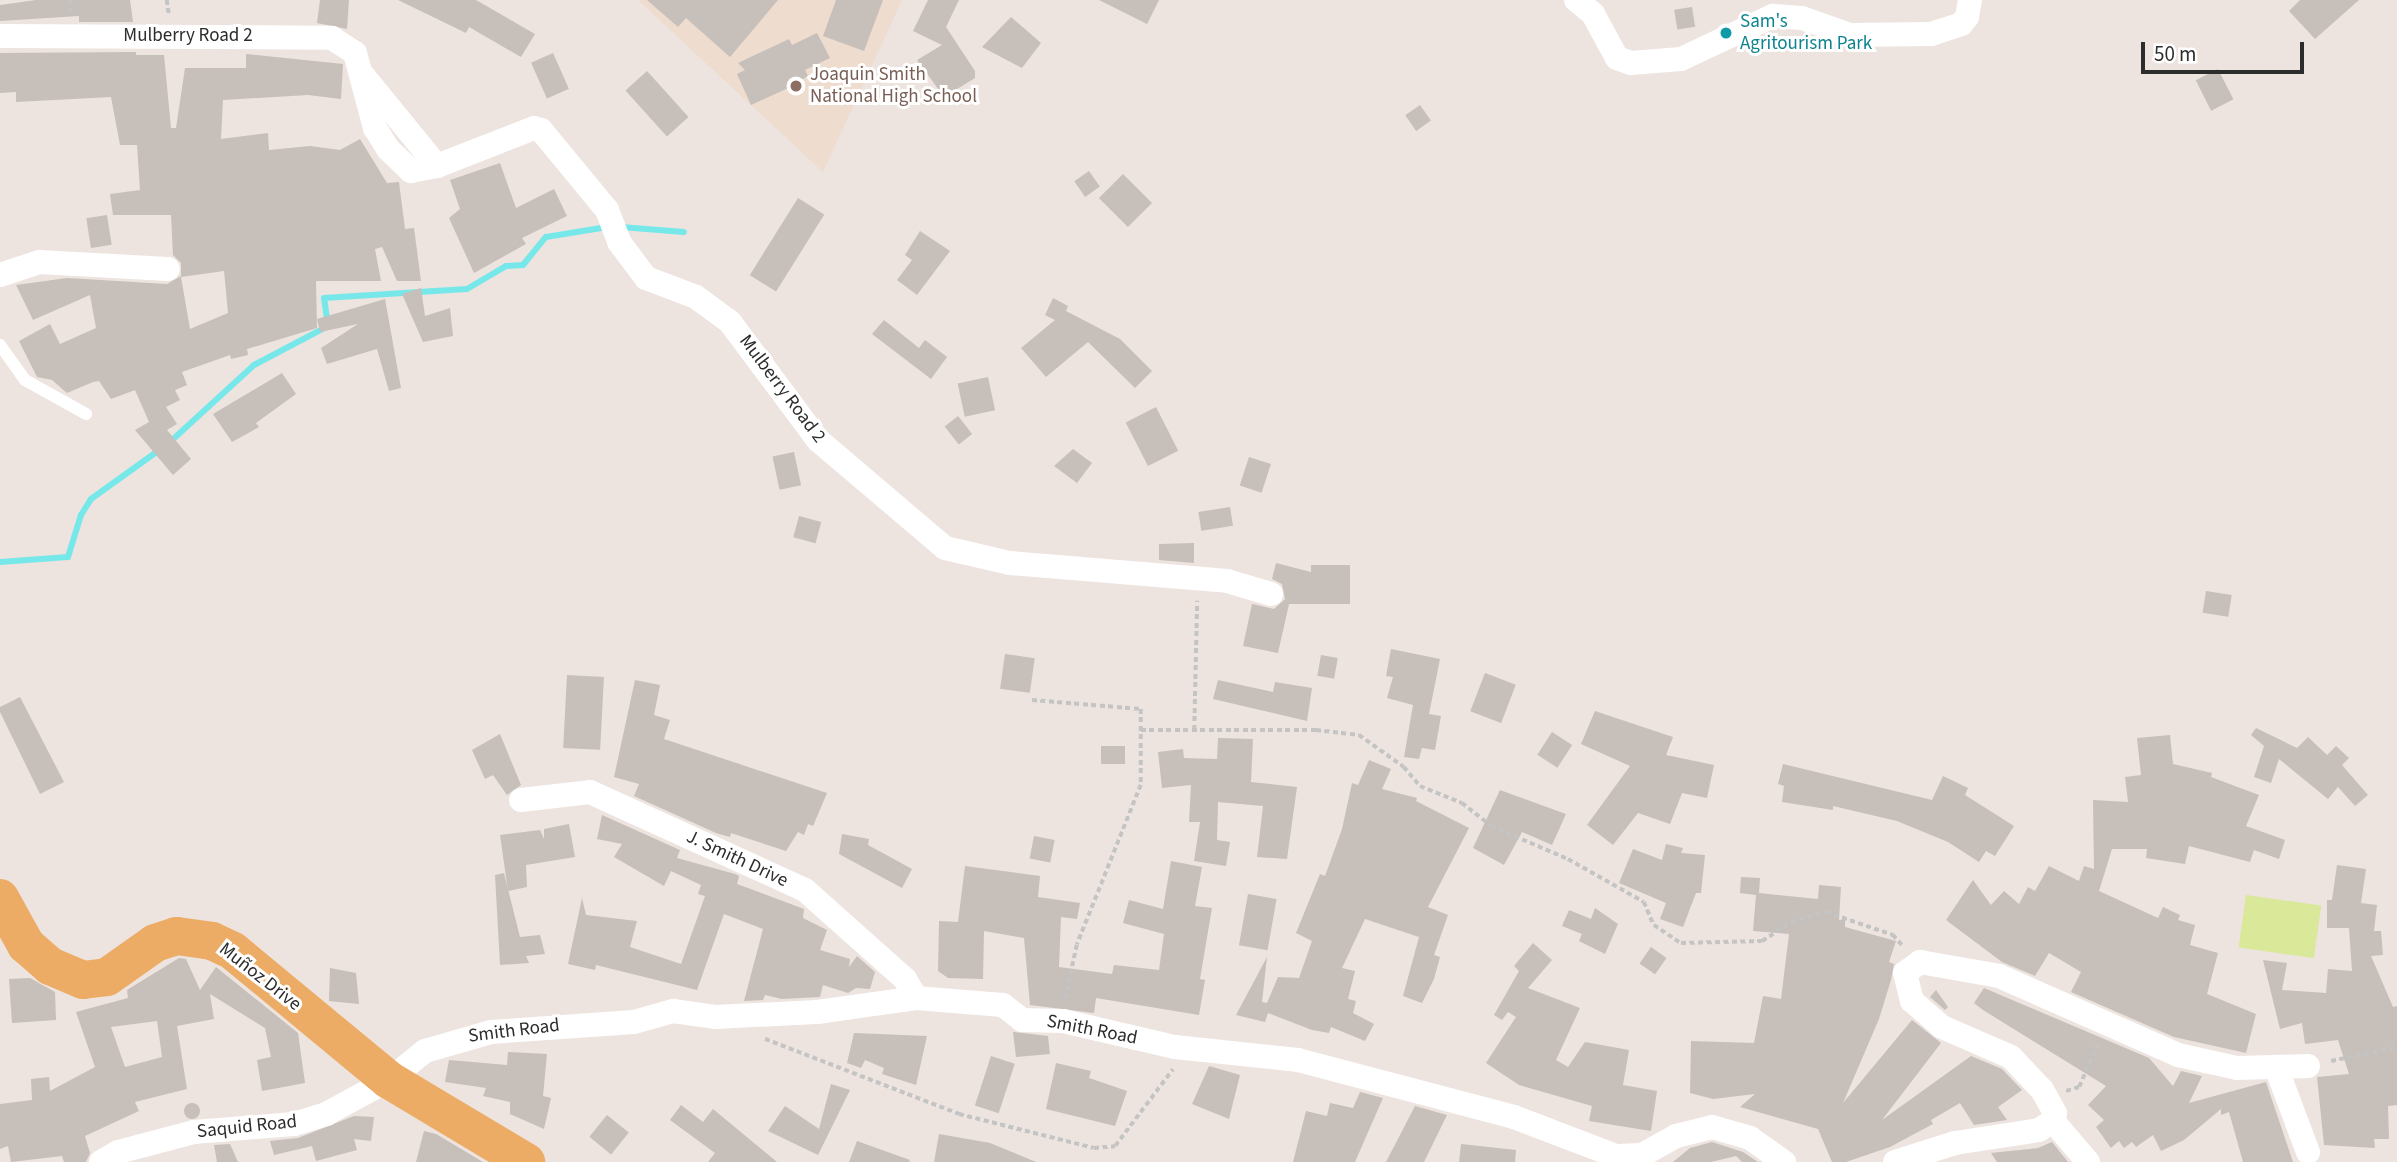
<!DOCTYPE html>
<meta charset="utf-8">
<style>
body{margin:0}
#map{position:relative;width:2397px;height:1162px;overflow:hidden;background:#ede3df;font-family:"Source Sans 3",sans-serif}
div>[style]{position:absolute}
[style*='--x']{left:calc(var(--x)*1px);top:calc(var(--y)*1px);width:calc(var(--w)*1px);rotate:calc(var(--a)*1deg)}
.education>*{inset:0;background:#eedccf}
.pitch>*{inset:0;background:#dae89a;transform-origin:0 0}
.stream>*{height:6px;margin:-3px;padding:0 3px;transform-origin:3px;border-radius:3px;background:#76e8ea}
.building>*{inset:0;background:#c6bfba;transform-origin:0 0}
.round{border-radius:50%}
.path>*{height:3.5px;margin-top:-1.75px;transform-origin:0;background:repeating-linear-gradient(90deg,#c4c4c4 0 5px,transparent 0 8.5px)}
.lane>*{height:12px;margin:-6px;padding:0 6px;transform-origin:6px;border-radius:6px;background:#fff}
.street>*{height:24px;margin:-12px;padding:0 12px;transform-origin:12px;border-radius:12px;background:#fff}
.primary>*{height:38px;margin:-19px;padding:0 19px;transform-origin:19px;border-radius:19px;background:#ecac65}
.dots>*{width:19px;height:19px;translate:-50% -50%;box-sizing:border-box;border:4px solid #fff;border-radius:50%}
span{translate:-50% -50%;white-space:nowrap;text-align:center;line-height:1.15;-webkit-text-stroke:6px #fff;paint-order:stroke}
.culture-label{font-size:19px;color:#0d838f}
.left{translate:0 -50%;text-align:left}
.street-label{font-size:19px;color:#2c2c2c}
.education-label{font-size:19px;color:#785e54}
.scale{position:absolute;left:2141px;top:42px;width:163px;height:32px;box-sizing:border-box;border:4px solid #2c2c2c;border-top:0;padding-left:9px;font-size:21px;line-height:24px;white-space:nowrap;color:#2c2c2c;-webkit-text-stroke:5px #fff;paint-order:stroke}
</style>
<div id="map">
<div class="education">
<i style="clip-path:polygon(638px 0,902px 0,823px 172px)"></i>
</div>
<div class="pitch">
<i style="left:2246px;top:895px;width:76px;height:53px;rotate:8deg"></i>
</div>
<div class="stream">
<i style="--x:621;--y:227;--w:63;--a:4.5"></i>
<i style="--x:170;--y:442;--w:114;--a:-42.5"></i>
<i style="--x:254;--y:365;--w:84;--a:-27.8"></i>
<i style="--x:328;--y:326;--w:28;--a:-98"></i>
<i style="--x:324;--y:298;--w:143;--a:-3.6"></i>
<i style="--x:467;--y:289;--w:45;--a:-30.5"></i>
<i style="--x:506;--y:266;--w:17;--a:-3"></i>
<i style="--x:523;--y:265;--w:36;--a:-51"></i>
<i style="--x:546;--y:237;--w:62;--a:-9.3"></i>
<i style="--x:0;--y:562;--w:68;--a:-4.2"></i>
<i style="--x:68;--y:557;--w:44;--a:-72.8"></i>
<i style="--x:81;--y:515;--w:19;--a:-58"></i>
<i style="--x:91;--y:499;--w:87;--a:-35.7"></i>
</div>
<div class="building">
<i style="clip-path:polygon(36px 0,130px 0,133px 22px,79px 22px,79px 16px,0 21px,0 5px)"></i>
<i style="clip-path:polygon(320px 0,349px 0,347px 29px,317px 23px)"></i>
<i style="clip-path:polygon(398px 0,476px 0,535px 34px,521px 57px,469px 27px,466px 33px)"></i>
<i style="clip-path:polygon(647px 0,778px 0,730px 57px,686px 18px,678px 27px)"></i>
<i style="clip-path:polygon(836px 0,883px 0,864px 51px,823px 36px)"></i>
<i style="clip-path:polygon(928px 0,959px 0,946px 27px,975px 71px,975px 78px,944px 97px,917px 60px,942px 45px,913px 31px)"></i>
<i style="clip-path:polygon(1099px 0,1159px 0,1147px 24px)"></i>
<i style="clip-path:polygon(2300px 0,2359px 0,2315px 39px,2289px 11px)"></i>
<i style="left:1692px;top:7px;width:20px;height:18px;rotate:81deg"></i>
<i style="clip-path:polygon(1011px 17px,1041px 43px,1022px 68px,982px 47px)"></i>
<i style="clip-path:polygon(817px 33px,830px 58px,805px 70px,808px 76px,784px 90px,751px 105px,737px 74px,745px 70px,738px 63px,789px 39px,792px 45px)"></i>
<i style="clip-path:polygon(evenodd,136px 52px,136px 55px,164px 55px,171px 128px,176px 128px,185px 68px,246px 68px,246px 54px,343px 64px,341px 99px,308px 95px,223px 100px,221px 139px,268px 133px,269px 150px,310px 146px,340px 150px,360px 139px,387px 183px,399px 182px,405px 229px,414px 228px,421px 281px,397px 281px,382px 247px,375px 249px,381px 281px,316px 281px,317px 328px,247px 349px,248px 355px,231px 359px,230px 355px,182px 372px,187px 385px,175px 390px,180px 400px,166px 407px,177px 424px,167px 430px,191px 459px,173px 475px,135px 430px,149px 422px,135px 390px,111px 399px,99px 381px,93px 382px,67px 393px,52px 380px,37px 377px,19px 341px,50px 324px,60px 344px,96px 328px,90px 295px,33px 320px,16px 285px,67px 278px,167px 284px,181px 276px,181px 263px,173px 255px,171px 215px,113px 215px,110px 194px,140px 190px,137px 145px,120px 145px,111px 97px,16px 102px,16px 92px,0 93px,0 53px,136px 52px,224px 271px,228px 313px,190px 329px,181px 277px,224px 271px)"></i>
<i style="left:553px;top:53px;width:39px;height:24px;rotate:66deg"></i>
<i style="left:2218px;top:69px;width:34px;height:25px;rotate:63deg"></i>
<i style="left:647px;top:71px;width:62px;height:29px;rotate:48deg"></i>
<i style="left:1420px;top:105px;width:19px;height:18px;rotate:55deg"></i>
<i style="clip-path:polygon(500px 163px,516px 208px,554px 189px,567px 216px,522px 238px,526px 244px,474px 273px,449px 218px,460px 209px,450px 180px)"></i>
<i style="left:1089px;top:171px;width:19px;height:18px;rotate:55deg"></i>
<i style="left:1123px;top:174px;width:41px;height:34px;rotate:45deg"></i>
<i style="left:798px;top:198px;width:31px;height:91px;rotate:32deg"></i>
<i style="left:107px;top:215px;width:30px;height:21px;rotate:81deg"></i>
<i style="clip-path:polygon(920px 231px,950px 251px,917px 295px,897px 280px,912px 260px,905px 255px)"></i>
<i style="clip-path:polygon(421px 288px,425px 316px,450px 308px,453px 336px,423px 342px,402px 294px)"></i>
<i style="clip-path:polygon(1053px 298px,1068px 306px,1066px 311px,1120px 339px,1152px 371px,1135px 388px,1088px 342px,1046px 377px,1021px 348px,1055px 320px,1045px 315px)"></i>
<i style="clip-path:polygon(385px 299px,401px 388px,389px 391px,377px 349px,327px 364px,321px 348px,358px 324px,320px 332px,317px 319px)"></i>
<i style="clip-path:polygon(884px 320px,919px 348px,925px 340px,947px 357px,931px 379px,872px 334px)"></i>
<i style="clip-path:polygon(282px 373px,296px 394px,256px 423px,259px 427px,232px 442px,213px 414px)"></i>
<i style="left:988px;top:377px;width:34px;height:31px;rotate:78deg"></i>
<i style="left:1156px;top:407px;width:49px;height:34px;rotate:63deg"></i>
<i style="left:958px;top:416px;width:23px;height:17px;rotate:52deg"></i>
<i style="clip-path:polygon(1073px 449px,1092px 463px,1077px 483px,1054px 466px)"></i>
<i style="left:794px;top:452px;width:34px;height:22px;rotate:78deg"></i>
<i style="left:1249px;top:457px;width:23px;height:30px;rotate:18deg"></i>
<i style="left:1230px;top:507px;width:19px;height:32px;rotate:81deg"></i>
<i style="left:799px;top:516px;width:23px;height:22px;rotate:15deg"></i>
<i style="clip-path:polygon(1194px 543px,1194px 563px,1159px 560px,1159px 544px)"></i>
<i style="clip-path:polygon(1276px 563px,1311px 572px,1311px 565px,1350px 565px,1350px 604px,1289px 604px,1278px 653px,1243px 646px,1252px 604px,1274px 609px,1285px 599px,1282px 584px,1272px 579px)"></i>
<i style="left:2206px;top:591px;width:26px;height:22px;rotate:9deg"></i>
<i style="clip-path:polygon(1391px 649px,1440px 659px,1429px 714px,1441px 716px,1435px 750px,1422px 748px,1419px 759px,1404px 757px,1413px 705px,1387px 698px,1393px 677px,1386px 676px)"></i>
<i style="left:1005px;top:654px;width:30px;height:35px;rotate:8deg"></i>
<i style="left:1321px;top:655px;width:17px;height:21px;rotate:10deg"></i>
<i style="left:1485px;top:673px;width:33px;height:41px;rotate:21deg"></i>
<i style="left:567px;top:675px;width:37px;height:73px;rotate:3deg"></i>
<i style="clip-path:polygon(635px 680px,660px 685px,654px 715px,670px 720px,664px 739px,827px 793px,813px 826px,808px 824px,804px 835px,798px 832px,786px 851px,731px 833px,730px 837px,716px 833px,634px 796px,639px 784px,614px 777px)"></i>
<i style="clip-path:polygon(1218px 680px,1273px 692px,1275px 682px,1312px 688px,1307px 721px,1213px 699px)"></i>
<i style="clip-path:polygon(20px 697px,64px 782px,40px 794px,0 712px,0 707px)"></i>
<i style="clip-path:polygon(1595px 711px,1673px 737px,1666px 755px,1714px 765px,1707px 798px,1682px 793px,1670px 824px,1638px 813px,1613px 845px,1587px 825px,1630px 766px,1581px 744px)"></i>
<i style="clip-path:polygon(2256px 728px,2297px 748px,2308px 737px,2327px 755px,2336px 746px,2349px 758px,2342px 765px,2368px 795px,2355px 806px,2338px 787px,2328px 799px,2279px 759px,2271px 783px,2254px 777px,2264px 746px,2251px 735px)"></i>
<i style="left:1552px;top:732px;width:24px;height:27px;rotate:33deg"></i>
<i style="clip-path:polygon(500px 734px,521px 785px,507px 795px,493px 775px,485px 779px,472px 750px)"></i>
<i style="clip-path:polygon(2170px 735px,2173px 764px,2212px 773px,2211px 777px,2259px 795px,2246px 826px,2285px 840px,2279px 859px,2254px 850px,2250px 862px,2189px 846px,2185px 864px,2146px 858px,2147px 849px,2112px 849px,2099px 891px,2158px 918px,2163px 907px,2180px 915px,2178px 920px,2195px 925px,2190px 945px,2218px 953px,2207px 994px,2256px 1014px,2246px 1053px,2174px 1037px,2071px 992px,2081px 972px,2049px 953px,2035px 976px,2002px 962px,1946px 920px,1973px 880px,1991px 905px,2004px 891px,2019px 904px,2028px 887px,2035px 891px,2049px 866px,2079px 881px,2084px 866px,2094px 869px,2093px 800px,2128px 802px,2125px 777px,2141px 775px,2137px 738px)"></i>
<i style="clip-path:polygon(1218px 738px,1253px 739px,1251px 782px,1297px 787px,1287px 859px,1257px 857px,1263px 806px,1218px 802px,1217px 840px,1230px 842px,1226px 866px,1194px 861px,1200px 822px,1189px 822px,1191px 785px,1162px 788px,1158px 752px,1183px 749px,1184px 758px,1217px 759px)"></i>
<i style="left:1125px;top:746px;width:18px;height:24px;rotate:90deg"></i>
<i style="clip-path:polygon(1369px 760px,1391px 769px,1382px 789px,1417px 798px,1416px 801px,1469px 828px,1428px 907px,1448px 915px,1434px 955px,1440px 957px,1434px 979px,1422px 1003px,1403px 996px,1419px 937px,1365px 919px,1342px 968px,1355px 971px,1348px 999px,1356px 1001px,1353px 1013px,1374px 1024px,1365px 1041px,1331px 1027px,1329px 1033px,1312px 1030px,1268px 1013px,1265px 1022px,1236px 1015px,1267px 957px,1262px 1002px,1267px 1003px,1278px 977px,1299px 978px,1312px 941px,1296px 933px,1320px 874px,1325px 876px,1342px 829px,1352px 783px,1358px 785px)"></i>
<i style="clip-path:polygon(1783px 764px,1932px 800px,1943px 776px,1968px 788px,1965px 795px,2014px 826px,1995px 856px,1986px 851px,1979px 862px,1948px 842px,1897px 821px,1833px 806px,1833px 810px,1782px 802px,1784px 786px,1778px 784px)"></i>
<i style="clip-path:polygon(1500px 790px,1566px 814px,1552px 845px,1522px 832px,1504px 865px,1473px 848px)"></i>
<i style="clip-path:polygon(602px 815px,680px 850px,677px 858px,735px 874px,739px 876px,737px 884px,804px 909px,803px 918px,827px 930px,820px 950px,850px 959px,849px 967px,857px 956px,875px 972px,870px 989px,856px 988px,848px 993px,823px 985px,820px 997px,782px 999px,765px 995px,763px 1000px,744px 1001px,763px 929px,724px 914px,697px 990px,596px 965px,595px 970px,568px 964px,582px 898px,586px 915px,637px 921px,630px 947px,681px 964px,705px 896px,698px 894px,701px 885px,671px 871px,664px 886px,614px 857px,622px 844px,597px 839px)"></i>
<i style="clip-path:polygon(569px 824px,575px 857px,526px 865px,527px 887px,508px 891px,500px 835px,540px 830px,544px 839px,544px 829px)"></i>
<i style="clip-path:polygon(842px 834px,869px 839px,868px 845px,912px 869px,902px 888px,839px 854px)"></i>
<i style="left:1034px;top:836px;width:21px;height:23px;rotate:11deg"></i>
<i style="clip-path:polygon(1666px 844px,1683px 848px,1681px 853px,1705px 855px,1701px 893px,1696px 893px,1683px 927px,1660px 919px,1666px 903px,1619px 883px,1633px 849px,1662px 860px)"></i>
<i style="clip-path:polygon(1171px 861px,1202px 867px,1195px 906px,1212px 908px,1200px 979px,1205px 980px,1199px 1015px,1096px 998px,1094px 1013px,1030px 1005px,1024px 938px,984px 931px,983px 979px,948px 978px,938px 971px,939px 921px,958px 922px,965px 866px,1040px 876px,1038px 897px,1080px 903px,1077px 919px,1061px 917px,1059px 967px,1112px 974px,1114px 965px,1159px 970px,1164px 934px,1123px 923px,1129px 900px,1163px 909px)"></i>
<i style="clip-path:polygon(2337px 865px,2366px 869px,2361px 903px,2377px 905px,2374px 931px,2381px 931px,2383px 955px,2371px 956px,2393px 1007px,2397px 1006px,2397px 1105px,2388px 1106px,2389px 1139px,2374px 1139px,2375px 1148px,2324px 1145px,2317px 1077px,2349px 1074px,2338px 1040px,2305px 1044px,2302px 1023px,2280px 1029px,2263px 960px,2287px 963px,2282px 990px,2326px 993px,2328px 969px,2352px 971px,2349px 928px,2327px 928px,2327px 900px,2332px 900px)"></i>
<i style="clip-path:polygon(504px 873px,520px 937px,540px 935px,545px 954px,526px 956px,529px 963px,500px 965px,495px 875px)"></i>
<i style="clip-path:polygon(1741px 877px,1760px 878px,1759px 893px,1818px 899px,1819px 885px,1841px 887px,1839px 920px,1845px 920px,1845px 927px,1896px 941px,1889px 962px,1894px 964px,1891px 980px,1879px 1019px,1843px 1103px,1912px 1020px,1941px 1043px,1882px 1120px,1971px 1056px,2002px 1069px,2022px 1090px,1998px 1107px,2007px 1120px,1974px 1125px,1960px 1103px,1931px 1120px,1933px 1124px,1890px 1147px,1846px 1162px,1832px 1162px,1818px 1129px,1740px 1107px,1755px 1094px,1713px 1099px,1690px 1093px,1691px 1041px,1754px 1043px,1763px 996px,1781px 999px,1789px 934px,1753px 931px,1756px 895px,1740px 893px)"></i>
<i style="left:1248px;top:894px;width:29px;height:52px;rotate:10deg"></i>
<i style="clip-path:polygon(1595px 908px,1618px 924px,1605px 954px,1579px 941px,1582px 934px,1562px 926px,1569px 910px,1591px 919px)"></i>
<i style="clip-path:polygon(1533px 943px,1552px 960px,1528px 988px,1580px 1008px,1556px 1060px,1568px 1067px,1585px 1042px,1629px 1050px,1623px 1085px,1657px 1091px,1651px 1131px,1589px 1121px,1592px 1106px,1519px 1085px,1486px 1063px,1516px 1017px,1508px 1012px,1502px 1020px,1494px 1015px,1519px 971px,1514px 966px)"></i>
<i style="left:1651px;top:947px;width:19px;height:20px;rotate:35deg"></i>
<i style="clip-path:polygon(evenodd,179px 958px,186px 959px,200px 990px,216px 967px,298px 1033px,305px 1083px,262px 1091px,257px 1060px,271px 1057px,265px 1028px,210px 994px,214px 1019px,177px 1026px,187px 1089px,135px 1102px,139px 1111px,85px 1136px,90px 1153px,86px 1162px,64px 1162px,62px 1156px,11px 1162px,8px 1146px,0 1149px,0 1104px,32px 1100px,31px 1079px,49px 1077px,50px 1091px,95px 1067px,76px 1012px,128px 998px,127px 990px,179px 958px,157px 1021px,162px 1057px,125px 1067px,111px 1027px,157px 1021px)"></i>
<i style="clip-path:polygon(330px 968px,356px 973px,359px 1004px,329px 1001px)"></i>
<i style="clip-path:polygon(30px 978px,55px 992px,56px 1020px,12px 1023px,9px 979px)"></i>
<i style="clip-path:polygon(1984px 988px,2149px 1058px,2173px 1086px,2181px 1071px,2202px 1076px,2189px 1103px,2266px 1082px,2293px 1162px,2243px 1162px,2229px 1112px,2221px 1115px,2221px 1109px,2184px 1140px,2161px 1151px,2153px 1135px,2136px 1147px,2132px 1142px,2124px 1148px,2119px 1141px,2111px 1148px,2096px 1127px,2104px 1120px,2088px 1105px,2106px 1086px,1983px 1010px,1974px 1003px)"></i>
<i style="clip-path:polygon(1936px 990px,1948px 1007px,1945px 1010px,1930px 997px)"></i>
<i style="clip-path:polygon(1013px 1032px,1048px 1036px,1050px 1054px,1016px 1057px)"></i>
<i style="clip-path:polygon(854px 1033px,927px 1036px,916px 1085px,882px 1074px,884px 1068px,865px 1060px,861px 1068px,847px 1063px)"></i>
<i style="clip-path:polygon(508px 1052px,547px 1054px,543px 1096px,551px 1098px,544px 1129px,510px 1114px,510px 1102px,483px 1096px,486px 1088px,445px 1082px,449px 1060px,507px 1065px)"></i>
<i style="left:991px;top:1056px;width:25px;height:52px;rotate:18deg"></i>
<i style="clip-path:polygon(1056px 1063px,1091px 1071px,1089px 1078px,1127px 1091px,1115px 1126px,1046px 1109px)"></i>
<i style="clip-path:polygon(1209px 1066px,1240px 1075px,1229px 1119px,1192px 1104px)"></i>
<i style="clip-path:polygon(831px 1084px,850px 1090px,818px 1155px,768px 1131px,785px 1106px,819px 1129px)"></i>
<i style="clip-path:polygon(1360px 1092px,1383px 1098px,1355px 1162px,1293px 1162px,1306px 1111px,1327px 1116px,1330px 1103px,1353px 1108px)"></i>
<i class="round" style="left:184px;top:1103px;width:16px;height:16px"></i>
<i style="clip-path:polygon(681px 1105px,703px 1122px,713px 1109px,777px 1162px,708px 1162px,715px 1153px,670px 1120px)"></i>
<i style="clip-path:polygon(1415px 1106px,1447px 1115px,1424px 1162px,1386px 1162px)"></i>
<i style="left:607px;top:1115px;width:28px;height:28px;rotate:39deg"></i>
<i style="clip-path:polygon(354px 1116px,374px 1117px,371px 1141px,354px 1139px,357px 1150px,316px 1161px,312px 1146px,274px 1155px,270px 1141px,298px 1138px)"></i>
<i style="clip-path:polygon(424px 1131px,436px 1134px,483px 1162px,416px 1162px)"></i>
<i style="clip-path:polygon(939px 1134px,990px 1143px,1036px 1162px,934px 1162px)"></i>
<i style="clip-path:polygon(857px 1141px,910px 1160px,909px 1162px,849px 1162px)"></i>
<i style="clip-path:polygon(1712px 1142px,1743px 1152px,1758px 1162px,1742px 1162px,1736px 1156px,1711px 1162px,1673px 1162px,1690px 1148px)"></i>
<i style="clip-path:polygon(2052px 1142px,2068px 1162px,1997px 1162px,1991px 1153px,2038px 1148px)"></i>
<i style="clip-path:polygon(230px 1144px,238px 1162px,217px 1162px,214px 1145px)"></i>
<i style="clip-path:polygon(1461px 1144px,1516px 1150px,1515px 1162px,1459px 1162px)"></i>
</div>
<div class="path">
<i style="--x:70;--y:0;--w:16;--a:86"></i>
<i style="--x:167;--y:0;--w:14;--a:82"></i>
<i style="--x:1032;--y:700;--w:109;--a:4.7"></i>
<i style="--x:1141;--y:709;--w:76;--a:90"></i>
<i style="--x:1141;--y:785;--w:172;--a:111.8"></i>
<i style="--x:1077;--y:945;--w:57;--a:102.1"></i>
<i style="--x:1141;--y:730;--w:175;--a:0"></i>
<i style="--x:1316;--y:730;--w:43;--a:6.6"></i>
<i style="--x:1359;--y:735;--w:55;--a:35.4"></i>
<i style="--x:1404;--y:767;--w:25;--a:50"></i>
<i style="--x:1420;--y:786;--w:45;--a:22"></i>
<i style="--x:1462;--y:803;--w:37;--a:38"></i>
<i style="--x:1491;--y:826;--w:84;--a:23.2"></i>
<i style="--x:1568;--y:859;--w:87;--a:29.5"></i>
<i style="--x:1644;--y:902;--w:25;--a:67"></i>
<i style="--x:1654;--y:925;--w:32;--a:34"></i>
<i style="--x:1681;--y:943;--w:81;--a:-1.4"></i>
<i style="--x:1762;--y:941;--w:35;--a:-33"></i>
<i style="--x:1791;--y:922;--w:36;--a:-16"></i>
<i style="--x:1826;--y:912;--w:71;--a:18.9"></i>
<i style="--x:1893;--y:935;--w:15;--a:48"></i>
<i style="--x:1194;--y:730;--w:129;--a:-88.7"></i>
<i style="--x:765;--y:1039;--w:208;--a:21.1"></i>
<i style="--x:959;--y:1114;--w:139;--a:14.1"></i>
<i style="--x:1094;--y:1148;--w:21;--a:-5"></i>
<i style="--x:1115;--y:1146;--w:96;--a:-53"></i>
<i style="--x:2331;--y:1061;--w:67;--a:-12"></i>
<i style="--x:2066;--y:1091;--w:14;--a:-17"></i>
<i style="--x:2079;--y:1087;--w:46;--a:-66.8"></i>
</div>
<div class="lane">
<i style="--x:0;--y:345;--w:43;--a:54.5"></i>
<i style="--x:25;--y:380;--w:70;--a:29.1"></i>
</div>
<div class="street">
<i style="--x:1576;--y:0;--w:22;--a:39"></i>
<i style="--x:1593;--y:14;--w:50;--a:61.4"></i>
<i style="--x:1617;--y:58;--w:15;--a:20"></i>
<i style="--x:1631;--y:63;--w:50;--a:-4.6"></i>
<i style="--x:1681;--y:59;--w:102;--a:-25.1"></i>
<i style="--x:1773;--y:16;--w:29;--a:4"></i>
<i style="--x:1802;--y:18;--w:51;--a:19.5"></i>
<i style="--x:1850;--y:35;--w:81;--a:-0.7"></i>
<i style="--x:1931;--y:34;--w:32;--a:-18"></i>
<i style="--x:1961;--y:24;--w:9;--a:-49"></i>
<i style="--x:1967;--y:17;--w:17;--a:-80"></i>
<i style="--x:0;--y:36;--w:332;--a:0.3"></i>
<i style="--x:332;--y:38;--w:27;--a:33"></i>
<i style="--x:355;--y:53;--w:78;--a:75.1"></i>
<i style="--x:375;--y:128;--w:25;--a:58"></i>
<i style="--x:388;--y:149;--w:32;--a:44"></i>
<i style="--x:411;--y:171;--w:26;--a:-11"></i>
<i style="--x:437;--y:166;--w:104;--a:-21.4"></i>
<i style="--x:534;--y:128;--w:7;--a:16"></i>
<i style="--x:541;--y:130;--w:104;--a:50.5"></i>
<i style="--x:607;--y:210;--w:34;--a:69"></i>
<i style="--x:619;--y:242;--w:45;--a:53.1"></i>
<i style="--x:646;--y:278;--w:53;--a:20.8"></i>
<i style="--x:696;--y:297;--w:42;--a:36.3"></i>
<i style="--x:730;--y:322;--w:147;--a:53.3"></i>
<i style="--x:818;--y:440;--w:167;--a:40.4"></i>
<i style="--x:945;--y:548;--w:67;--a:13"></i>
<i style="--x:1010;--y:563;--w:218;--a:4.7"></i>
<i style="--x:1227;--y:581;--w:46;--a:16.5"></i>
<i style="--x:362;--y:74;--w:119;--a:50.8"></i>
<i style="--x:0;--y:275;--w:41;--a:-18.4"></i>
<i style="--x:39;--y:262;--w:129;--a:3.1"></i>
<i style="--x:521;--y:800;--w:69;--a:-6.6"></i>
<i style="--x:590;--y:792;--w:236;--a:24.5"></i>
<i style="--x:805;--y:890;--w:134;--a:41.7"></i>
<i style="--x:905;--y:979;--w:22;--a:60"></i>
<i style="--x:2276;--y:1067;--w:91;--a:69.4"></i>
<i style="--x:2053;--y:1121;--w:54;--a:49.5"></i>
<i style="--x:101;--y:1162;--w:20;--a:-30"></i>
<i style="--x:118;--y:1152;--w:79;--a:-14.7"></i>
<i style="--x:194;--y:1132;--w:100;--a:-4.6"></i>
<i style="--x:294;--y:1124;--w:34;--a:-17"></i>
<i style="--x:326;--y:1114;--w:72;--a:-28.4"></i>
<i style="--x:389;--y:1080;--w:46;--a:-38.9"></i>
<i style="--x:425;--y:1051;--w:69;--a:-16.1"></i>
<i style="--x:491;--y:1032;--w:143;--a:-4"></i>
<i style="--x:634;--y:1022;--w:41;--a:-15.8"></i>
<i style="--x:673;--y:1011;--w:42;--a:8.1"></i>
<i style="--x:715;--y:1017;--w:102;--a:-2.8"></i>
<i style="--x:817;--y:1012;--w:100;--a:-8"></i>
<i style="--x:916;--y:998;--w:87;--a:4.6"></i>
<i style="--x:1003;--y:1005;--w:24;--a:38"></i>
<i style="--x:1022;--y:1020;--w:41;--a:1.4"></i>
<i style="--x:1063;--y:1021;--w:115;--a:13.1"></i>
<i style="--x:1175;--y:1047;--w:124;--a:6"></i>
<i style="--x:1298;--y:1060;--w:223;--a:14.8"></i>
<i style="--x:1514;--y:1117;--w:109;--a:20.9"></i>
<i style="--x:1616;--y:1156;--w:26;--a:-2"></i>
<i style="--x:1642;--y:1155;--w:39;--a:-29"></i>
<i style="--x:1676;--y:1136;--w:37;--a:-14"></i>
<i style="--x:1712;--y:1127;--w:40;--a:16"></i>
<i style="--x:1750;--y:1138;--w:42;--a:35.2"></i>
<i style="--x:1895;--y:1162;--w:63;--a:-17.6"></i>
<i style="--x:1955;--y:1143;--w:85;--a:-8.8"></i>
<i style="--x:2039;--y:1130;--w:17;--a:-33"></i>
<i style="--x:2053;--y:1121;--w:8;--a:-76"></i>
<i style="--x:2055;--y:1113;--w:26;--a:-119"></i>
<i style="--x:2042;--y:1090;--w:45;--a:-133.2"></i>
<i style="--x:2011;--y:1057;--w:75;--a:-156.5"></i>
<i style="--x:1942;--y:1027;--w:40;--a:-139"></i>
<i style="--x:1912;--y:1001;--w:29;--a:-104"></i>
<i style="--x:1905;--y:973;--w:19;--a:-36"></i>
<i style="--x:1920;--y:962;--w:80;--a:10"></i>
<i style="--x:1999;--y:976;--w:196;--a:23.8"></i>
<i style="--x:2178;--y:1055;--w:60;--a:12.4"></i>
<i style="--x:2237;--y:1068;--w:71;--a:-1.6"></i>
</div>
<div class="primary">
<i style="--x:0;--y:898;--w:54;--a:61"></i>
<i style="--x:26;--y:945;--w:32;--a:41"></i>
<i style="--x:50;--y:966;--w:36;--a:23"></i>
<i style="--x:83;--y:980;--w:24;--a:-7"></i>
<i style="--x:107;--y:977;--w:59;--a:-35.3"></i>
<i style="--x:155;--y:943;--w:23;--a:-18"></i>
<i style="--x:177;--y:936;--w:35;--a:8"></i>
<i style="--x:212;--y:941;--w:23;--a:25"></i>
<i style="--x:233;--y:951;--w:202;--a:39.6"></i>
<i style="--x:389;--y:1080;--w:160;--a:30.9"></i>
</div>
<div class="dots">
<i style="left:1726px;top:33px;background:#0f9aa8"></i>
<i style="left:796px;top:86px;background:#8d6e63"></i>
</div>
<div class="culture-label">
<span class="left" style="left:1740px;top:33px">Sam's<br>Agritourism Park</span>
</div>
<div class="street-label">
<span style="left:188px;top:36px">Mulberry Road 2</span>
<span style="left:782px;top:389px;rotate:53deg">Mulberry Road 2</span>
<span style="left:737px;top:859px;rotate:25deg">J. Smith Drive</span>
<span style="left:260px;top:977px;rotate:38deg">Muñoz Drive</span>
<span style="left:1092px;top:1030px;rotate:11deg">Smith Road</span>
<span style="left:514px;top:1031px;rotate:-7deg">Smith Road</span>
<span style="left:247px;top:1127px;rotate:-6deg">Saquid Road</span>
</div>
<div class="education-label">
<span class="left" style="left:810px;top:86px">Joaquin Smith<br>National High School</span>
</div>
<div class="scale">50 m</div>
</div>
